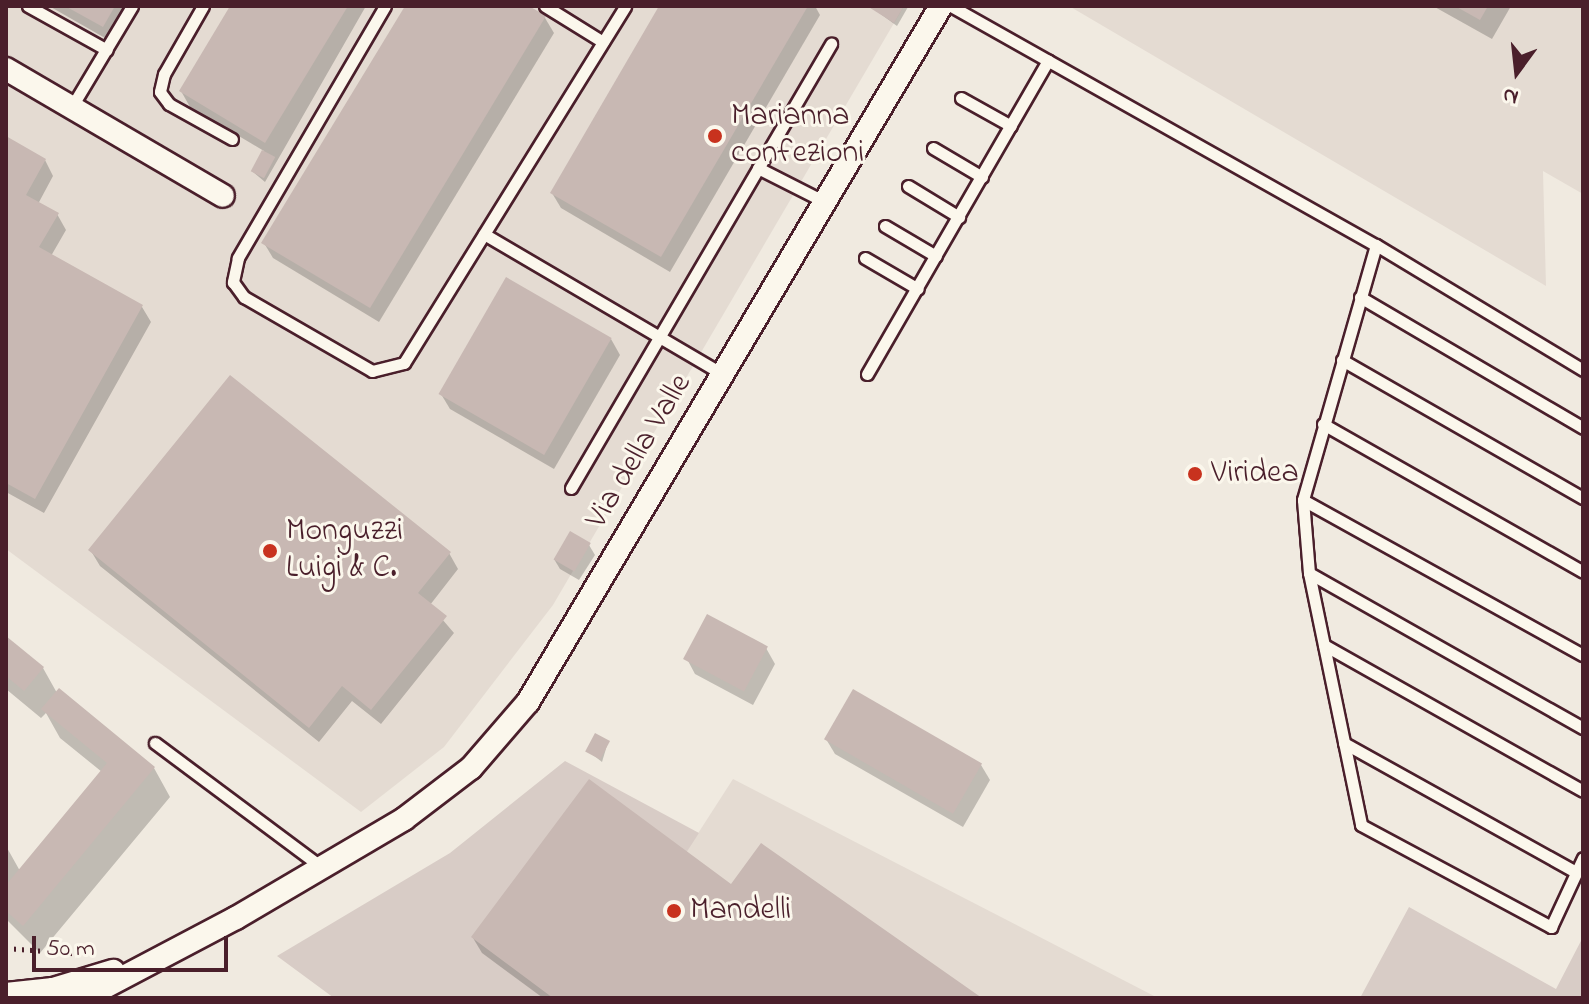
<!DOCTYPE html>
<style>
body{margin:0}
#map{position:relative;width:1589px;height:1004px;overflow:hidden;background:#f0eae0;font-family:"Indie Flower",sans-serif}
div>[style]{position:absolute}
[style*='--x']{left:calc(var(--x)*1px);top:calc(var(--y)*1px);width:calc(var(--w)*1px);rotate:calc(var(--a)*1deg)}
.built>*{inset:0;background:#e4dbd2}
.green>*{inset:0;background:#d8ccc6}
.shadow>*{inset:0;background:#0003}
.building>*{inset:0;background:#c8b8b3;transform-origin:0 0}
.path>*{height:5px;margin-top:-2.5px;transform-origin:0;background:repeating-linear-gradient(90deg,#4a1f2b 0 2px,transparent 0 8px)}
.roads{filter:drop-shadow(2px 0 #4a1f2b) drop-shadow(-2px 0 #4a1f2b) drop-shadow(0 2px #4a1f2b) drop-shadow(0 -2px #4a1f2b)}
.lane>*{height:11px;margin:-5.5px;padding:0 5.5px;transform-origin:5.5px;border-radius:5.5px;background:#fbf7ec}
.street>*{height:22px;margin:-11px;padding:0 11px;transform-origin:11px;border-radius:11px;background:#fbf7ec}
.dots>*{width:22px;height:22px;translate:-50% -50%;box-sizing:border-box;border:4px solid #fbf7ec;border-radius:50%}
span{translate:-50% -50%;white-space:nowrap;text-align:center;line-height:1.15;-webkit-text-stroke:6px #fbf7ec;paint-order:stroke}
.poi-label{font-size:32px;color:#4a1f2b}
.left{translate:0 -50%;text-align:left}
.street-label{font-size:32px;color:#4a1f2b}
.frame{position:absolute;inset:0;border:8px solid #4a1f2b;pointer-events:none}
.north{position:absolute;left:1477px;top:32px;width:80px;height:80px;-webkit-text-stroke:6px #fbf7ec;paint-order:stroke;rotate:195deg;font-size:22px;font-weight:700;line-height:32px;text-align:center;color:#4a1f2b}
.north::after{content:'';display:block;margin:auto;width:28px;height:36px;background:#4a1f2b;clip-path:polygon(50% 0,100% 100%,50% 72%,0 100%)}
.scale{position:absolute;left:32px;top:936px;width:196px;height:36px;box-sizing:border-box;border:4px solid #4a1f2b;border-top:0;padding-left:10px;font-size:24px;line-height:28px;white-space:nowrap;color:#4a1f2b;-webkit-text-stroke:6px #fbf7ec;paint-order:stroke}
</style>
<div id="map">
<div class="built">
<i style="clip-path:polygon(6px 6px,904px 6px,553px 605px,444px 747px,361px 812px,6px 549px)"></i>
<i style="clip-path:polygon(1069px 6px,1583px 6px,1583px 194px,1543px 171px,1546px 286px)"></i>
<i style="clip-path:polygon(733px 779px,1158px 998px,592px 998px)"></i>
</div>
<div class="green">
<i style="clip-path:polygon(565px 761px,699px 833px,592px 998px,334px 998px,277px 956px,450px 853px)"></i>
<i style="clip-path:polygon(1409px 907px,1556px 989px,1583px 937px,1583px 998px,1360px 998px)"></i>
</div>
<div class="shadow">
<i style="clip-path:polygon(49px 6px,133px 6px,112px 42px)"></i>
<i style="clip-path:polygon(233px 6px,366px 6px,265px 182px,252px 171px,264px 151px,190px 107px,181px 91px)"></i>
<i style="clip-path:polygon(407px 6px,525px 6px,545px 18px,554px 33px,379px 322px,273px 258px,264px 243px)"></i>
<i style="clip-path:polygon(661px 6px,815px 6px,820px 15px,670px 272px,561px 208px,552px 193px)"></i>
<i style="clip-path:polygon(1433px 6px,1511px 6px,1492px 39px)"></i>
<i style="clip-path:polygon(871px 7px,872px 6px,908px 7px,897px 26px)"></i>
<i style="clip-path:polygon(6px 139px,45px 160px,53px 176px,38px 204px,57px 214px,66px 230px,51px 256px,142px 307px,151px 322px,44px 513px,6px 492px)"></i>
<i style="clip-path:polygon(611px 339px,620px 355px,554px 469px,450px 409px,441px 394px)"></i>
<i style="clip-path:polygon(589px 545px,595px 555px,579px 580px,560px 569px,554px 559px)"></i>
<i style="clip-path:polygon(91px 551px,449px 553px,458px 569px,430px 605px,454px 633px,381px 724px,352px 701px,319px 742px,100px 566px)"></i>
<i style="clip-path:polygon(6px 638px,43px 668px,57px 693px,154px 768px,170px 797px,40px 953px,6px 919px,6px 846px,20px 871px,102px 772px,60px 738px,46px 713px,41px 718px,6px 689px)"></i>
<i style="clip-path:polygon(766px 648px,775px 664px,753px 705px,695px 674px,687px 659px)"></i>
<i style="clip-path:polygon(826px 739px,981px 765px,990px 780px,963px 827px,835px 754px)"></i>
<i style="clip-path:polygon(608px 742px,602px 762px,588px 751px)"></i>
<i style="clip-path:polygon(731px 887px,978px 998px,543px 998px,482px 953px,473px 938px)"></i>
</div>
<div class="building">
<i style="clip-path:polygon(65px 6px,115px 6px,103px 27px)"></i>
<i style="clip-path:polygon(230px 6px,348px 6px,265px 143px,179px 91px)"></i>
<i style="clip-path:polygon(405px 6px,529px 6px,546px 16px,370px 308px,261px 243px)"></i>
<i style="clip-path:polygon(659px 6px,808px 6px,661px 257px,550px 193px)"></i>
<i style="clip-path:polygon(867px 6px,904px 6px,894px 23px)"></i>
<i style="clip-path:polygon(1455px 6px,1488px 6px,1480px 20px)"></i>
<i style="clip-path:polygon(6px 136px,46px 159px,26px 195px,59px 213px,39px 247px,143px 305px,35px 499px,6px 483px)"></i>
<i style="left:262px;top:150px;width:15px;height:24px;rotate:28deg"></i>
<i style="left:506px;top:277px;width:122px;height:135px;rotate:30deg"></i>
<i style="clip-path:polygon(230px 375px,451px 552px,418px 593px,447px 616px,371px 710px,342px 686px,309px 728px,88px 550px)"></i>
<i style="left:570px;top:531px;width:24px;height:33px;rotate:30deg"></i>
<i style="left:707px;top:614px;width:69px;height:51px;rotate:28deg"></i>
<i style="clip-path:polygon(6px 636px,44px 667px,24px 691px,6px 676px)"></i>
<i style="clip-path:polygon(59px 688px,155px 767px,23px 926px,6px 911px,6px 885px,107px 763px,41px 709px)"></i>
<i style="left:853px;top:689px;width:149px;height:58px;rotate:30deg"></i>
<i style="left:595px;top:733px;width:17px;height:21px;rotate:28deg"></i>
<i style="clip-path:polygon(589px 779px,731px 884px,761px 843px,982px 998px,553px 998px,471px 937px)"></i>
</div>
<div class="path">
<i style="--x:6;--y:948;--w:78;--a:4.4"></i>
</div>
<div class="roads">
<div class="lane">
<i style="--x:28;--y:6;--w:90;--a:29.1"></i>
<i style="--x:203;--y:6;--w:78;--a:119.8"></i>
<i style="--x:164;--y:74;--w:18;--a:103"></i>
<i style="--x:160;--y:92;--w:15;--a:53"></i>
<i style="--x:169;--y:104;--w:72;--a:29.1"></i>
<i style="--x:385;--y:6;--w:292;--a:120.3"></i>
<i style="--x:238;--y:258;--w:25;--a:102"></i>
<i style="--x:233;--y:282;--w:19;--a:54"></i>
<i style="--x:244;--y:297;--w:148;--a:30"></i>
<i style="--x:372;--y:371;--w:33;--a:-14"></i>
<i style="--x:404;--y:363;--w:420;--a:-58.2"></i>
<i style="--x:545;--y:6;--w:68;--a:31.8"></i>
<i style="--x:951;--y:6;--w:488;--a:29.4"></i>
<i style="--x:1376;--y:245;--w:242;--a:31.1"></i>
<i style="--x:961;--y:98;--w:57;--a:29.2"></i>
<i style="--x:71;--y:108;--w:119;--a:-59.1"></i>
<i style="--x:933;--y:148;--w:57;--a:30.6"></i>
<i style="--x:758;--y:168;--w:75;--a:26.9"></i>
<i style="--x:908;--y:186;--w:60;--a:31.3"></i>
<i style="--x:885;--y:226;--w:59;--a:30.5"></i>
<i style="--x:484;--y:234;--w:277;--a:30.4"></i>
<i style="--x:1376;--y:245;--w:265;--a:106"></i>
<i style="--x:1303;--y:500;--w:73;--a:85.3"></i>
<i style="--x:1309;--y:573;--w:257;--a:78.3"></i>
<i style="--x:1361;--y:825;--w:216;--a:28.2"></i>
<i style="--x:1551;--y:927;--w:76;--a:-65.1"></i>
<i style="--x:865;--y:258;--w:61;--a:30.3"></i>
<i style="--x:1360;--y:297;--w:259;--a:30.4"></i>
<i style="--x:1342;--y:360;--w:278;--a:29.8"></i>
<i style="--x:867;--y:374;--w:362;--a:-60"></i>
<i style="--x:1323;--y:424;--w:299;--a:29.6"></i>
<i style="--x:571;--y:488;--w:515;--a:-59.65"></i>
<i style="--x:1303;--y:500;--w:320;--a:29"></i>
<i style="--x:1309;--y:573;--w:315;--a:29.5"></i>
<i style="--x:1324;--y:645;--w:297;--a:29.4"></i>
<i style="--x:155;--y:743;--w:209;--a:36.7"></i>
<i style="--x:1344;--y:743;--w:265;--a:29.1"></i>
</div>
<div class="street">
<i style="--x:6;--y:69;--w:251;--a:30.3"></i>
<i style="--x:53;--y:989;--w:63;--a:-16.7"></i>
<i style="--x:6;--y:994;--w:47;--a:-6.1"></i>
<i style="--x:53;--y:989;--w:14;--a:17"></i>
<i style="--x:84;--y:998;--w:172;--a:-27.8"></i>
<i style="--x:236;--y:918;--w:195;--a:-30.5"></i>
<i style="--x:404;--y:819;--w:84;--a:-37.3"></i>
<i style="--x:471;--y:768;--w:87;--a:-49.2"></i>
<i style="--x:528;--y:702;--w:809;--a:-59.32"></i>
</div>
</div>
<div class="dots">
<i style="left:715px;top:136px;background:#c8321e"></i>
<i style="left:1195px;top:474px;background:#c8321e"></i>
<i style="left:270px;top:551px;background:#c8321e"></i>
<i style="left:674px;top:911px;background:#c8321e"></i>
</div>
<div class="poi-label">
<span class="left" style="left:731px;top:136px">Marianna<br>confezioni</span>
<span class="left" style="left:1211px;top:474px">Viridea</span>
<span class="left" style="left:286px;top:551px">Monguzzi<br>Luigi &amp; C.</span>
<span class="left" style="left:690px;top:911px">Mandelli</span>
</div>
<div class="street-label">
<span style="left:640px;top:452px;rotate:-59deg">Via della Valle</span>
</div>
<div class="frame"></div>
<div class="north">N</div>
<div class="scale">50 m</div>
</div>
